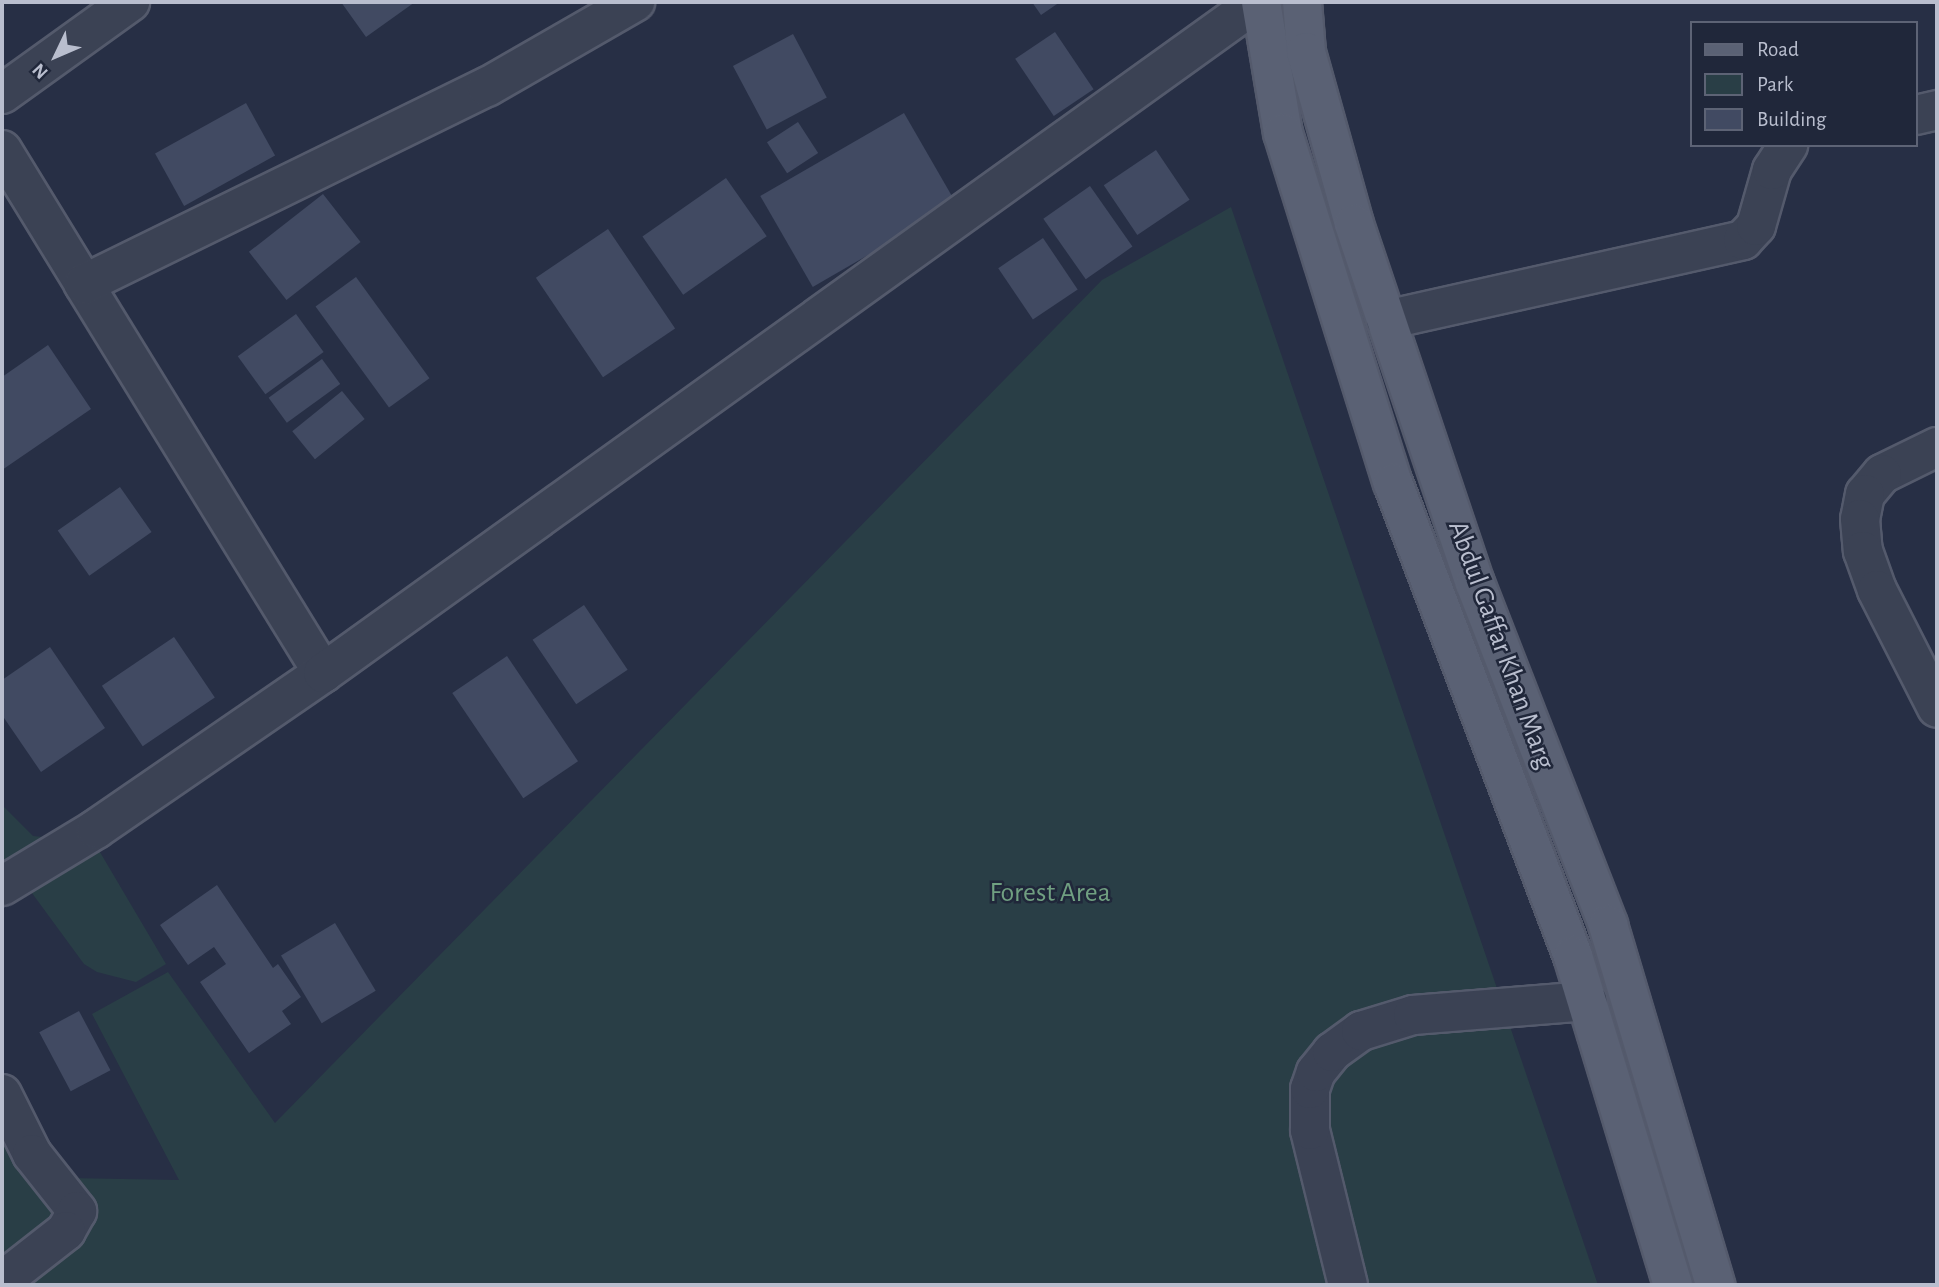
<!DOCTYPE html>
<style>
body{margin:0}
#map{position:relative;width:1939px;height:1287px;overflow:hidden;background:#272f45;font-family:"Alegreya Sans",sans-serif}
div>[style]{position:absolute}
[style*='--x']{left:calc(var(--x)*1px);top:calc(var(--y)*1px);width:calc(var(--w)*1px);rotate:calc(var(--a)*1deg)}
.green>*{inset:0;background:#293e46}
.building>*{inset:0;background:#414a62;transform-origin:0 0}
.roads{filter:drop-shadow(2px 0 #545a6c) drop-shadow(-2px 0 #545a6c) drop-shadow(0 2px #545a6c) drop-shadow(0 -2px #545a6c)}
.minor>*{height:38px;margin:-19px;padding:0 19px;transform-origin:19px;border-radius:19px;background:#3b4254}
.major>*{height:38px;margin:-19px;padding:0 19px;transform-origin:19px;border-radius:19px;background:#5a6174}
span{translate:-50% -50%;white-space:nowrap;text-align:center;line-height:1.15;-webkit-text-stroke:5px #20273a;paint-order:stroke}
.street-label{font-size:28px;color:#b9bece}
.park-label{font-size:28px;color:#709f81}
.frame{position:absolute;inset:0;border:4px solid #b9bece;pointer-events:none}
.legend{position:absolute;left:1690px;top:21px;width:228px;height:126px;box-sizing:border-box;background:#20273a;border:2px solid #5d6375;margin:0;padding:9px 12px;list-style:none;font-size:21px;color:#b9bece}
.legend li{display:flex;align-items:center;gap:14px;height:35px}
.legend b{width:35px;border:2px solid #5d6375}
.north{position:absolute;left:21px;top:21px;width:70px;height:70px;-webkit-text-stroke:5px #20273a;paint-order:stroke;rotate:226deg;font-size:19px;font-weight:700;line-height:28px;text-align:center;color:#b9bece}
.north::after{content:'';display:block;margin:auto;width:24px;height:32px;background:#b9bece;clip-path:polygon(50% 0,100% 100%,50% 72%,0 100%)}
</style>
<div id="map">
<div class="green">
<i style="clip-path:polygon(1231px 207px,1598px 1285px,2px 1285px,2px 1087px,66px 1178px,179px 1180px,92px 1014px,168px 972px,275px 1123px,1102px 280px)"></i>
<i style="clip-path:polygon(2px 805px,33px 836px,94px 842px,166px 964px,136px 982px,97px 972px,84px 964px,7px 859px,2px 862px)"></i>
</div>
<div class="building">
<i style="clip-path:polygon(341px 2px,415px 2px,366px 37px)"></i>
<i style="clip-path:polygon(1032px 2px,1060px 2px,1041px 15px)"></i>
<i style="left:1055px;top:32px;width:69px;height:48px;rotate:56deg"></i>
<i style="left:793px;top:34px;width:72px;height:68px;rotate:62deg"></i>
<i style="left:246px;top:103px;width:60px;height:104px;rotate:61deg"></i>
<i style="left:904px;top:113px;width:105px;height:166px;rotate:60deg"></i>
<i style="left:798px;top:122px;width:37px;height:37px;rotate:57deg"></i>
<i style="left:1156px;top:150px;width:60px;height:63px;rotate:56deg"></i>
<i style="left:726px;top:178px;width:71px;height:102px;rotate:55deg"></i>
<i style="left:1090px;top:186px;width:74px;height:57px;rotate:55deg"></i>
<i style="left:323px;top:194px;width:61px;height:94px;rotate:52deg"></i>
<i style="left:608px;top:229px;width:120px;height:87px;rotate:56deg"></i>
<i style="left:1043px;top:238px;width:62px;height:54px;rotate:56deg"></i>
<i style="left:356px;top:277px;width:125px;height:50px;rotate:54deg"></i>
<i style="left:296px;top:314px;width:47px;height:72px;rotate:54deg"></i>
<i style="clip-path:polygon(48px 345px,91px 409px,2px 470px,2px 377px)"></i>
<i style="left:322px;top:359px;width:31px;height:66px;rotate:54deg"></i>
<i style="left:342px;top:391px;width:36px;height:64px;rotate:51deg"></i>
<i style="left:120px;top:487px;width:55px;height:76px;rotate:55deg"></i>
<i style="left:584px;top:605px;width:78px;height:62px;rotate:56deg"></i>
<i style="left:174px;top:637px;width:73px;height:87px;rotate:56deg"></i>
<i style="clip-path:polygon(50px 647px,105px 728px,41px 772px,2px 715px,2px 680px)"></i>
<i style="left:507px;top:656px;width:127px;height:66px;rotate:56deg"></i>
<i style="clip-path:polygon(217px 885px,273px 968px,278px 964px,301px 997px,282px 1011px,291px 1024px,249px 1053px,200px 982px,226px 964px,214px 947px,188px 965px,160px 925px)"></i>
<i style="left:335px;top:923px;width:79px;height:63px;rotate:59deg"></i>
<i style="left:79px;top:1011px;width:67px;height:45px;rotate:62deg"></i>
</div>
<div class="roads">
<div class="minor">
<i style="--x:2;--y:94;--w:158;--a:-35.7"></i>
<i style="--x:1916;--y:115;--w:22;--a:-13"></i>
<i style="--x:2;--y:150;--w:157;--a:58.5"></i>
<i style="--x:1386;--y:320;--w:366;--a:-12.6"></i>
<i style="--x:1743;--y:240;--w:19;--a:-47"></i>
<i style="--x:1756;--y:226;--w:58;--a:-74.1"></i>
<i style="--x:1772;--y:170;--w:30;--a:-57"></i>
<i style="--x:1937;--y:447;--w:61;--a:153.9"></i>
<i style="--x:1882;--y:474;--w:26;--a:130"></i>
<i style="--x:1865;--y:494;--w:25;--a:101"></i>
<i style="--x:1860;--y:519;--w:32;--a:85"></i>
<i style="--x:1863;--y:551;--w:41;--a:70.3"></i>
<i style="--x:1877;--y:590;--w:132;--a:63"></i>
<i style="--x:323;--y:673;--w:457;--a:-121.6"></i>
<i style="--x:84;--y:284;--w:449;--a:-26.1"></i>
<i style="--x:487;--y:87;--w:171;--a:-29.9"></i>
<i style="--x:2;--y:886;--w:110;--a:-31.2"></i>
<i style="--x:96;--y:829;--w:275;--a:-34.5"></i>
<i style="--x:323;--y:673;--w:1150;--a:-35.69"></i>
<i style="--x:2;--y:1094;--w:67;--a:63.4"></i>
<i style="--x:32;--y:1154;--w:73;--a:51.7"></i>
<i style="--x:77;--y:1211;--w:23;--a:119"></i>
<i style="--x:66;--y:1231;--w:81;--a:142"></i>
<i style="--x:1348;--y:1285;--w:160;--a:-103.8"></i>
<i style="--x:1310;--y:1130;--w:41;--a:-90"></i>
<i style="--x:1310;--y:1089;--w:18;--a:-71"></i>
<i style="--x:1316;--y:1072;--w:26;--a:-51"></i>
<i style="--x:1332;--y:1052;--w:36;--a:-36"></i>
<i style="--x:1361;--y:1031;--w:54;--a:-17.1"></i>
<i style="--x:1413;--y:1015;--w:175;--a:-4.6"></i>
</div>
<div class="major">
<i style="--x:1261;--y:2;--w:133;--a:80.5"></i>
<i style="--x:1283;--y:133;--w:367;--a:72.6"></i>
<i style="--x:1393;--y:483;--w:506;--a:69.17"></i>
<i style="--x:1573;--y:956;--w:344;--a:73.1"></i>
<i style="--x:1302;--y:2;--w:50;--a:85.4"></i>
<i style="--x:1306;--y:52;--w:179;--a:74.4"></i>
<i style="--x:1354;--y:224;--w:379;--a:71.4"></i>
<i style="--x:1475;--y:583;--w:367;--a:68.7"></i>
<i style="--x:1608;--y:925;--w:376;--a:73.4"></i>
</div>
</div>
<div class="street-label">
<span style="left:1501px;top:645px;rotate:70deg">Abdul Gaffar Khan Marg</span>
</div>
<div class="park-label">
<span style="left:1050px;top:893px">Forest Area</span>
</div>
<div class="frame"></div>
<ul class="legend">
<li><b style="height:9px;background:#5a6174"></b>Road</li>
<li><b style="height:19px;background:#293e46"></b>Park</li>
<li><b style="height:19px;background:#414a62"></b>Building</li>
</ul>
<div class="north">N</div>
</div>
